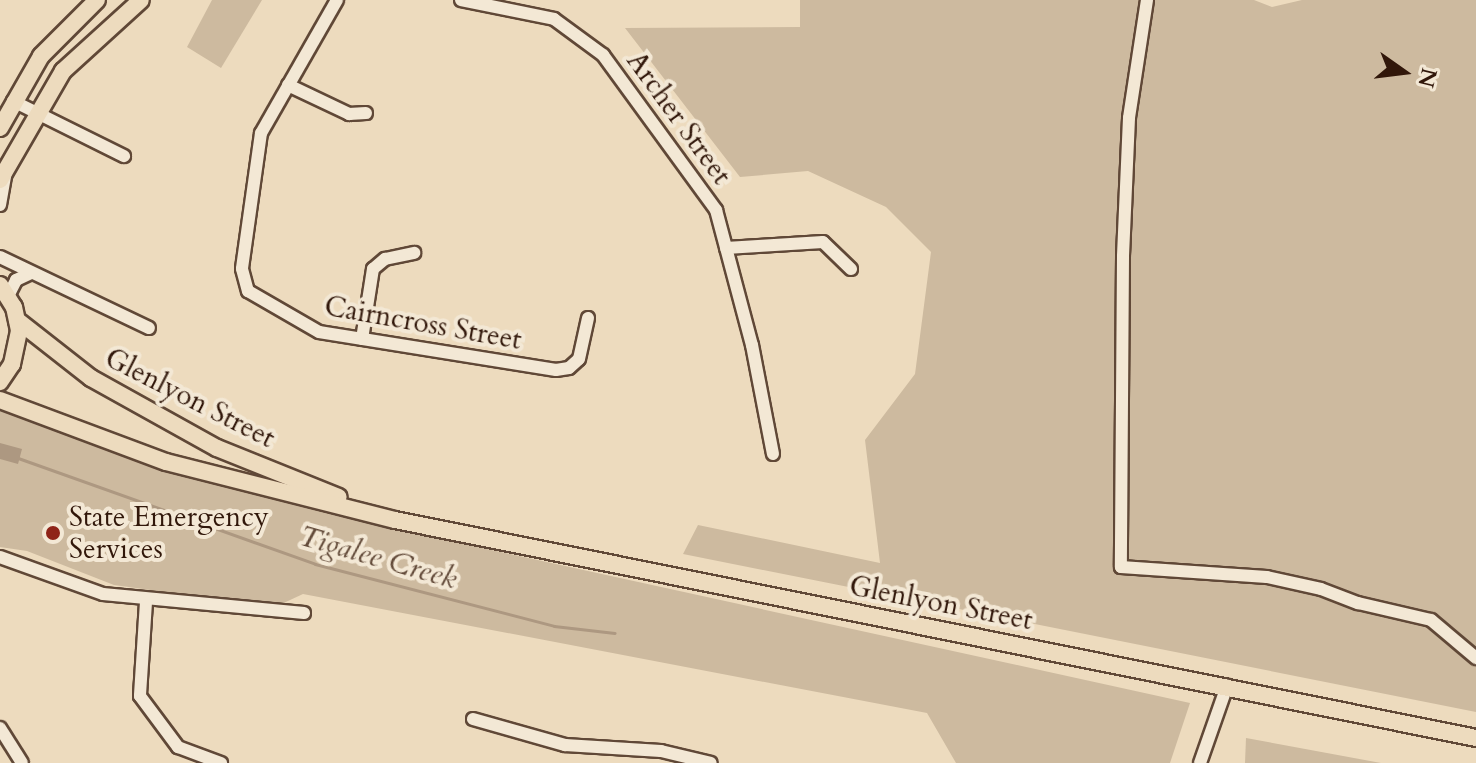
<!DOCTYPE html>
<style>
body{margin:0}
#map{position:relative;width:1476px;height:763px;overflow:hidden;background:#eddbbe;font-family:Cardo,serif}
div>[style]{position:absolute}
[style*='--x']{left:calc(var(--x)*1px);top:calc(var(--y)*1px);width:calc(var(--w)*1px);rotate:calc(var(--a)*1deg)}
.green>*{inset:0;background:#cdba9f}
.water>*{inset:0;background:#ad9881}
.stream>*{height:3px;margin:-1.5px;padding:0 1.5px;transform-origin:1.5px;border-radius:1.5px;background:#ad9881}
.roads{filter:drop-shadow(2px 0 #604837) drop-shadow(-2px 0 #604837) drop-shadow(0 2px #604837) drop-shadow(0 -2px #604837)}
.minor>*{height:12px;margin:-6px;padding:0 6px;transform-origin:6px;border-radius:6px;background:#f3e8d5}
.major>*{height:16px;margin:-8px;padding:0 8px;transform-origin:8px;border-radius:8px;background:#eddbbe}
.dots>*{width:22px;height:22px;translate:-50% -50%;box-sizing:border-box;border:4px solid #f3e8d5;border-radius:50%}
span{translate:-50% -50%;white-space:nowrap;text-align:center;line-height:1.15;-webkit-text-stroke:8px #f3e8d5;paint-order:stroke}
.street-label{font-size:28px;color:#31170a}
.poi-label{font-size:28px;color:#31170a}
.left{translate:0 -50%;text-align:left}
.water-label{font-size:30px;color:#634b3a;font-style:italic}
.north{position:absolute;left:1364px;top:32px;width:80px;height:80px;-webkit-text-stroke:6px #f3e8d5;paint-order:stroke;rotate:104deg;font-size:22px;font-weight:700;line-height:32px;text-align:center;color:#31170a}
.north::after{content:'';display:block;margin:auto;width:28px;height:36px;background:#31170a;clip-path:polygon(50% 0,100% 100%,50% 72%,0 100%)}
</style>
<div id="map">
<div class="green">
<i style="clip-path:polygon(212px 0,262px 0,221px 68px,187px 47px)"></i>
<i style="clip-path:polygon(800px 0,1254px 0,1272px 7px,1302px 0,1476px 0,1476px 712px,683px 554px,698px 525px,880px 563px,865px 440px,915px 374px,931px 252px,886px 207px,808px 171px,740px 177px,625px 28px,800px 27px)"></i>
<i style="clip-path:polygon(0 408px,23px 412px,148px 466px,328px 514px,1190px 703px,1170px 763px,956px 763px,927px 713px,303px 594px,275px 607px,114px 585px,27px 551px,0 547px)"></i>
<i style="clip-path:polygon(1246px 738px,1381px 763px,1245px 763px)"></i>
</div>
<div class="water">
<i style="clip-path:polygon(0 443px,22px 449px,18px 464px,0 459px)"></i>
</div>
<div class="stream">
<i style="--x:18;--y:458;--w:315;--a:19.6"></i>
<i style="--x:315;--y:564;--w:247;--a:14.5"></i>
<i style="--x:554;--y:626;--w:61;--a:6.5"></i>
</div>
<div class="roads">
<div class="minor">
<i style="--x:337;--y:0;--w:153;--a:119.7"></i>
<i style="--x:261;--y:133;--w:137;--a:98"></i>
<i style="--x:242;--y:269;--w:23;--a:75"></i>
<i style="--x:248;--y:291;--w:82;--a:30"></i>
<i style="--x:319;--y:332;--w:240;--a:9.1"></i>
<i style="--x:556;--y:370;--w:13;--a:-9"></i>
<i style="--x:569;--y:368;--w:13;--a:-42"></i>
<i style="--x:579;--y:359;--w:42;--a:-77.6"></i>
<i style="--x:461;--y:0;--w:95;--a:11.5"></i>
<i style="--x:554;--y:19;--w:61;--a:36.3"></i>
<i style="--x:603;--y:55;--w:192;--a:53.9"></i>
<i style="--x:716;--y:210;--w:140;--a:75.1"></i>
<i style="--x:752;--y:345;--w:111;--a:79.1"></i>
<i style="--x:1147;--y:0;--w:119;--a:98.7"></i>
<i style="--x:1129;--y:118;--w:139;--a:92.5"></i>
<i style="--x:1123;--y:257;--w:310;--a:90.4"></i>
<i style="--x:1121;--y:567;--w:146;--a:3.9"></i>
<i style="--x:1267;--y:577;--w:55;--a:12.5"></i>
<i style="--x:1321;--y:589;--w:40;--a:21"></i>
<i style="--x:1358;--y:603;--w:75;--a:13.1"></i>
<i style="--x:1431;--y:620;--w:59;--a:40.2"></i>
<i style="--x:288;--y:85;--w:68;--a:25.4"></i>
<i style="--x:349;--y:114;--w:17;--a:-3"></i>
<i style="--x:13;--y:101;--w:124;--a:26.4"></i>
<i style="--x:0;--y:205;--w:36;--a:-80"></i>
<i style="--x:726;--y:248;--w:97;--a:-3.5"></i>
<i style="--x:823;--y:242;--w:39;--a:44"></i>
<i style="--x:0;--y:257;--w:165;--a:25.5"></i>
<i style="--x:8;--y:296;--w:18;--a:-63"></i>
<i style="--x:16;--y:280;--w:17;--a:-25"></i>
<i style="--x:362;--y:339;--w:71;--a:-81.1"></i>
<i style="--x:373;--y:269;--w:16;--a:-40"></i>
<i style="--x:385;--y:259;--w:30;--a:-12"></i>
<i style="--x:0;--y:557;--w:109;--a:19.8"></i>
<i style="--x:103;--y:594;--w:202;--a:5.4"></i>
<i style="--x:146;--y:602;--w:94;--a:93.7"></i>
<i style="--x:140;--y:696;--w:64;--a:53.3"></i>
<i style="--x:178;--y:747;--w:46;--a:20.4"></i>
<i style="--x:473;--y:719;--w:96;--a:15.8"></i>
<i style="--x:565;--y:745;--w:96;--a:3.6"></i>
<i style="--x:661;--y:751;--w:51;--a:13.5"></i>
<i style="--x:0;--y:728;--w:41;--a:57.8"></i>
<i style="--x:1200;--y:763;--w:82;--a:-70.7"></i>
</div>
<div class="major">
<i style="--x:0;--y:128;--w:83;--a:-60.3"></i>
<i style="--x:41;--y:56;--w:79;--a:-45"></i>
<i style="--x:0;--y:180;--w:126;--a:-60"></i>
<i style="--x:63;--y:71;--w:105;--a:-42.3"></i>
<i style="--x:0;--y:285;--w:26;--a:58"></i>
<i style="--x:14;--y:307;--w:25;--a:78"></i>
<i style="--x:19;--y:331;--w:34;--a:102"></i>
<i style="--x:12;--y:364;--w:22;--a:124"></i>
<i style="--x:17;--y:320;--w:94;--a:38.1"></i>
<i style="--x:91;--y:378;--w:144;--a:29.1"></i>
<i style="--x:217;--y:448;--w:131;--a:21.9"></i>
<i style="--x:0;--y:400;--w:177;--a:20.5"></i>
<i style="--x:166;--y:462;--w:236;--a:14.2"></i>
<i style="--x:395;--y:520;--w:1103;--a:11.4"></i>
</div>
</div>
<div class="dots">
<i style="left:53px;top:533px;background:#8f2418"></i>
</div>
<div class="street-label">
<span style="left:679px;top:118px;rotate:54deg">Archer Street</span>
<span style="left:423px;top:323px;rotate:10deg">Cairncross Street</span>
<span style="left:190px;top:398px;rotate:27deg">Glenlyon Street</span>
<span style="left:941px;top:603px;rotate:11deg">Glenlyon Street</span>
</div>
<div class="poi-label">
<span class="left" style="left:69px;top:533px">State Emergency<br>Services</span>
</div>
<div class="water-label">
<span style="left:378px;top:558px;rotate:16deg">Tigalee Creek</span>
</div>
<div class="north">N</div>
</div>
